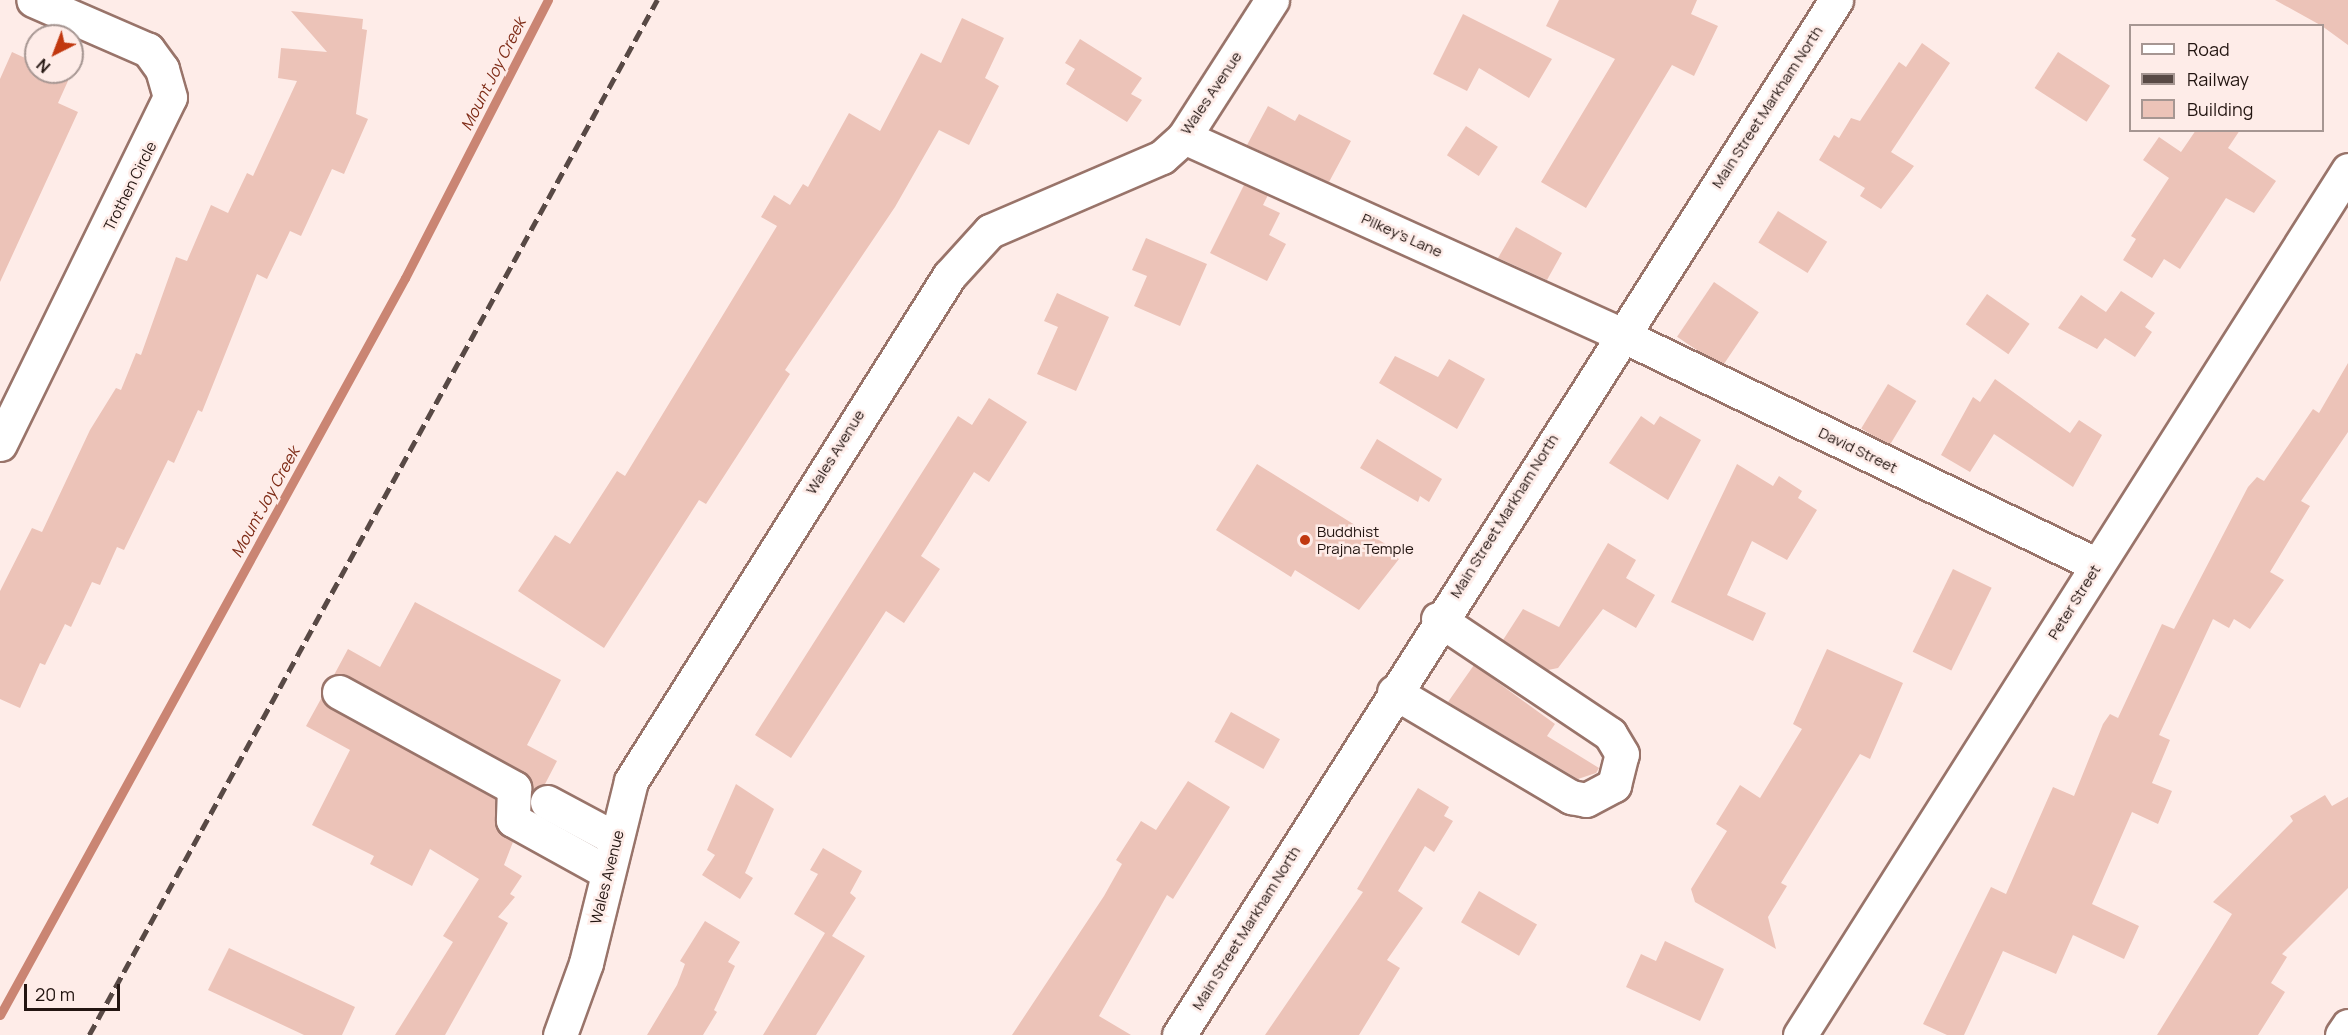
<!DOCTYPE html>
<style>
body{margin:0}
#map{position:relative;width:2348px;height:1035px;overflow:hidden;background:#feece8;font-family:Manrope,sans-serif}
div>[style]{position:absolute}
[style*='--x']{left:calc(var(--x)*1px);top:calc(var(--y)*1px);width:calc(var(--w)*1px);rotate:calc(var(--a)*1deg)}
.stream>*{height:9px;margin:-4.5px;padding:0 4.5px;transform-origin:4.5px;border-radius:4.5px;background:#ca8573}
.building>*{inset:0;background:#ecc3b8;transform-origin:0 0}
.roads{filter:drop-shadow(2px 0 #99746a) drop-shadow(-2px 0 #99746a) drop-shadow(0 2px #99746a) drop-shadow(0 -2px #99746a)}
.minor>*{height:33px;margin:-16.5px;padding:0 16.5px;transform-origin:16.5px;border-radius:16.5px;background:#fff}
.major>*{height:33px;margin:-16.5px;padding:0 16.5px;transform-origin:16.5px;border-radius:16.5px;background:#fff}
.rail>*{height:4.5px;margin-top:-2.25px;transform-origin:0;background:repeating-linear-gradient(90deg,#584945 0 12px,transparent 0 18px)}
.dots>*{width:16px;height:16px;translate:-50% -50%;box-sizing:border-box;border:3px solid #feece8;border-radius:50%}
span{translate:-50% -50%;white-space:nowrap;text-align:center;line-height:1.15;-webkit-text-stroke:5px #feece8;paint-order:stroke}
.street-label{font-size:15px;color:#231511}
.poi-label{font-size:15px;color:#231511}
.left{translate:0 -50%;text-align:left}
.water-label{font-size:16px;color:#7e2b16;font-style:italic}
.legend{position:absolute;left:2129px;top:24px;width:195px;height:108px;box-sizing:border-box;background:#feece8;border:2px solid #a69692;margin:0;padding:8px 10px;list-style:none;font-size:18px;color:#231511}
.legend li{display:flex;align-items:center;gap:12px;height:30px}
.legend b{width:30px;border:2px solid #a69692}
.north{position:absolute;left:24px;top:24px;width:60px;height:60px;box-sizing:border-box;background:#feece8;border:2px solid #a69692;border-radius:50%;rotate:222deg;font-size:16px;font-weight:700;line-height:24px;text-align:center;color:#231511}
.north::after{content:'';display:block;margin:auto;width:21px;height:27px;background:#c1380f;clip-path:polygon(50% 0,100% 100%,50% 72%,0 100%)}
.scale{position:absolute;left:24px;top:984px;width:96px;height:27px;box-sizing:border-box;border:3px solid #231511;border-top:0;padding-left:8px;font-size:18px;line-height:21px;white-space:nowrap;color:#231511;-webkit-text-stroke:4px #feece8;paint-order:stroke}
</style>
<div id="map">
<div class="stream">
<i style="--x:0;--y:1015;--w:841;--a:-61.21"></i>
<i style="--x:405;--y:278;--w:313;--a:-62.8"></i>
</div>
<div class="building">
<i style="clip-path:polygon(1559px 0,1697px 0,1691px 14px,1718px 26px,1694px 76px,1672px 65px,1586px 208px,1541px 182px,1615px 59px,1546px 26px)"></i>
<i style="clip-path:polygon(2275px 0,2348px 0,2348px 45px,2322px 26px)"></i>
<i style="clip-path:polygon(291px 11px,363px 19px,362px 29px,367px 30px,356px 114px,368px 119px,344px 174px,332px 169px,301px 236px,290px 231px,267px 279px,257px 274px,202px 412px,198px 410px,174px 463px,168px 460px,124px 550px,117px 547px,100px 585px,92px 582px,71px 627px,65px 624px,45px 665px,40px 663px,20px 708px,0 699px,0 591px,32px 528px,42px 532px,90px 430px,116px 388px,121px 390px,136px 353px,141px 355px,176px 257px,187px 261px,211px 205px,228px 213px,247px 173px,253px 176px,297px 81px,278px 78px,281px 48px,327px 52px)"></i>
<i style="clip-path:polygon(1463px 14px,1552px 59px,1529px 98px,1479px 68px,1467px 91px,1433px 74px)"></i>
<i style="clip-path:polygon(962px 18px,1004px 38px,985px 78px,999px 86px,969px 145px,939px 130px,895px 207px,785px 370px,790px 374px,706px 504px,699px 500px,604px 648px,518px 591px,555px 535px,570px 544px,617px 471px,625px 476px,777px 226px,761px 217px,774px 195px,790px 205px,803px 184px,808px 187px,849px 113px,880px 131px,921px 53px,941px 63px)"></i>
<i style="clip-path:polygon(1080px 39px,1142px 78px,1131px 94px,1142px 100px,1127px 122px,1066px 84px,1075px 69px,1065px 63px)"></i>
<i style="clip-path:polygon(1922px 43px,1950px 63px,1891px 152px,1914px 166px,1881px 209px,1860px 196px,1865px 188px,1819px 160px,1834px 135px,1839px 138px,1851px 118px,1860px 121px,1899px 62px,1906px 67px)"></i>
<i style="clip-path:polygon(12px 52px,36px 63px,36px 72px,72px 72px,58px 103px,78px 112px,0 282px,0 79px)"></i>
<i style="left:2058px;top:52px;width:62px;height:43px;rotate:33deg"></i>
<i style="clip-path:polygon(1268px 106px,1295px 121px,1299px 114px,1351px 141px,1329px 182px,1247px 145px)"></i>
<i style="left:1466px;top:126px;width:38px;height:35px;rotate:33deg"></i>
<i style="clip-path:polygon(2196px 130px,2240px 130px,2228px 148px,2276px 181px,2254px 213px,2226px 198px,2180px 269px,2164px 259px,2152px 278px,2123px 260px,2136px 239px,2131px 236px,2169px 178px,2143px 160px,2159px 137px,2181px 152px)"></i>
<i style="clip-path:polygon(1244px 185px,1268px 195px,1263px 205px,1280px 213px,1269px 235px,1286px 244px,1267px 281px,1210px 253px)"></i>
<i style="left:1778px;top:211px;width:58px;height:37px;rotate:32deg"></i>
<i style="clip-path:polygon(1516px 227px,1562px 253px,1547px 280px,1498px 258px)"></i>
<i style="clip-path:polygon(1146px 238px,1207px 264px,1180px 326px,1134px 306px,1147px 276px,1132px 270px)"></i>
<i style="left:1714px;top:282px;width:54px;height:66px;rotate:34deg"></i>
<i style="clip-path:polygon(2121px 291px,2155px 313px,2145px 327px,2152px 332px,2135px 357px,2105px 338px,2097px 349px,2058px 328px,2081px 295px,2106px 312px)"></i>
<i style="clip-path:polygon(1057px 293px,1109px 317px,1076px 391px,1037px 374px,1058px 327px,1044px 321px)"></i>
<i style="left:1987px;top:294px;width:52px;height:37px;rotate:35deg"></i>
<i style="clip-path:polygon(1395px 356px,1438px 377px,1449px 359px,1485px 379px,1457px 429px,1379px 383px)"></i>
<i style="clip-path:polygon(2348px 363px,2348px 432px,2301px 501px,2310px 506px,2270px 572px,2284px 580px,2250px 629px,2234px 619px,2229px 628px,2213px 619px,2159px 735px,2170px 740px,2152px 783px,2172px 791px,2158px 824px,2132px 812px,2092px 904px,2139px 926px,2124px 959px,2073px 935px,2056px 974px,2003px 951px,1964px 1035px,1947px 1035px,1923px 1024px,1991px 887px,2006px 894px,2053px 787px,2074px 796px,2103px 724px,2110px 714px,2118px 718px,2162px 624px,2174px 629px,2248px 487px,2257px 477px,2264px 481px,2313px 409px,2319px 413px)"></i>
<i style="clip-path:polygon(1995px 379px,2070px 433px,2079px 420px,2102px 435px,2073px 487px,1994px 434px,1970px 472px,1941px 455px,1973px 397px,1980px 402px)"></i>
<i style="left:1888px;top:384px;width:33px;height:52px;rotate:31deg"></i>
<i style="clip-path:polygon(989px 398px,1027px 422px,989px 482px,974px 472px,921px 556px,940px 569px,904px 623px,886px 611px,791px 758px,755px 735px,958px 416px,972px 425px)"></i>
<i style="clip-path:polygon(1641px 416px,1654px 425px,1660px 416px,1701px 440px,1668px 500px,1609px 463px)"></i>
<i style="clip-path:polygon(1377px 439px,1442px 479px,1429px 502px,1420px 496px,1418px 502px,1360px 468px)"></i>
<i style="clip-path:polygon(1257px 464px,1395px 550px,1392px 555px,1399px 559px,1359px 610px,1295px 570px,1291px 577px,1216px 530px)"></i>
<i style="clip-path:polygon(1737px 464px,1773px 486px,1779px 476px,1802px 491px,1798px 498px,1817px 510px,1787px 560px,1752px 541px,1727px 595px,1766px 613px,1753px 641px,1671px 602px)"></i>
<i style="clip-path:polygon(1608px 543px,1636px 560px,1626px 578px,1655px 595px,1636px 628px,1603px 609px,1558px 668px,1548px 670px,1538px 663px,1541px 658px,1538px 663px,1503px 640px,1523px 609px,1559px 627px)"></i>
<i style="left:1953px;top:569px;width:43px;height:92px;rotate:26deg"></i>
<i style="clip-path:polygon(415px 602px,561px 680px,527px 745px,557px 761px,545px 784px,533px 791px,523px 772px,348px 676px,334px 675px,348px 649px,380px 667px)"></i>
<i style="clip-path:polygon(1827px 649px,1903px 683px,1870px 759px,1860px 754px,1781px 883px,1787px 886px,1768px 917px,1776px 949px,1695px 902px,1691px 889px,1727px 831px,1716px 824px,1740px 785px,1760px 798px,1802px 729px,1793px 724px)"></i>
<i style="clip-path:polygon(1474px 665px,1555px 724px,1547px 736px,1599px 768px,1596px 773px,1578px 779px,1448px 702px)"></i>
<i style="clip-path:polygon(322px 697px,330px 708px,495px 799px,496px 829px,513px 842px,504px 865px,522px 876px,510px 894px,515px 897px,498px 917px,508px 923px,445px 1035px,395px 1035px,453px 942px,443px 936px,479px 879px,430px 849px,412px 886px,370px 864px,374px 856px,312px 825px,350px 750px,306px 726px)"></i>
<i style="left:1231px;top:712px;width:56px;height:34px;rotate:29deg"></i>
<i style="clip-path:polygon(1188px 781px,1230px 807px,1173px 899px,1167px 895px,1099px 1016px,1131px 1035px,1012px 1035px,1104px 896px,1122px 864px,1116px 860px,1141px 821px,1156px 830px)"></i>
<i style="clip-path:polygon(736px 784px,774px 809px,745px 873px,753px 878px,740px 899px,702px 875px,715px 855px,707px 850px)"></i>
<i style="clip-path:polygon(1418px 788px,1449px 807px,1444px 816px,1453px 821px,1434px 852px,1425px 846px,1398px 891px,1423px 908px,1387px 960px,1400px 968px,1359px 1035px,1265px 1035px,1363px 892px,1357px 889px)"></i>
<i style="clip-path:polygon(2325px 795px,2332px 806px,2348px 797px,2348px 888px,2282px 954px,2287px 957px,2271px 983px,2285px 992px,2258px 1035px,2157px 1035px,2232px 914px,2213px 902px,2293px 821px,2290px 816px)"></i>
<i style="clip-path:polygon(823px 848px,862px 871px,850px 893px,856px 898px,832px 936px,865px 956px,816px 1035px,763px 1035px,825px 933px,794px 914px,818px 874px,810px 870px)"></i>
<i style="left:1479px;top:891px;width:67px;height:36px;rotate:30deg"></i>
<i style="clip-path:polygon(705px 921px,740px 942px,728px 962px,735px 966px,714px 1010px,717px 1012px,703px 1035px,647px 1035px,677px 985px,685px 964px,680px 961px)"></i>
<i style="clip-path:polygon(1665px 941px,1724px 969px,1700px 1021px,1626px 987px,1641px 954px,1656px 961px)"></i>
<i style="clip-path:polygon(229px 948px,355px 1007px,342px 1035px,304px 1035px,208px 990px)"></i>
</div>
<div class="roads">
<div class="minor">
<i style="--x:1184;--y:137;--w:478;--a:24.3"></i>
<i style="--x:1620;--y:334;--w:530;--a:25.84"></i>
<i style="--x:0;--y:444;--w:386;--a:-63.9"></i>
<i style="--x:170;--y:97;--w:29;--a:-106"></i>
<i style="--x:162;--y:69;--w:24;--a:-126"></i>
<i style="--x:148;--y:50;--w:125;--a:-156.5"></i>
<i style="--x:339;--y:692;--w:200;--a:28.7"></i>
<i style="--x:514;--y:788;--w:32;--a:92"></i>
<i style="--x:513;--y:820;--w:107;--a:29"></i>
<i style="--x:1394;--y:692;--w:206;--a:30.7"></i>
<i style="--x:1571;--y:797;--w:15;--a:11"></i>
<i style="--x:1586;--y:800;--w:32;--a:-28"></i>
<i style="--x:1614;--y:785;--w:32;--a:-76"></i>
<i style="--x:1622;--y:754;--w:23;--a:-121"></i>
<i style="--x:1610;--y:734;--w:207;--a:-146.2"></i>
<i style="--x:547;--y:802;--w:78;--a:28.2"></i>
<i style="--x:560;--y:1035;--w:77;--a:-70.1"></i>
<i style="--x:586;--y:963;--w:187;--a:-76.1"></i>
<i style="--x:631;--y:781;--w:597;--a:-57.8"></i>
<i style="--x:949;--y:276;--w:61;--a:-47.7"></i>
<i style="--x:990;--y:231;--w:187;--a:-23.3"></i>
<i style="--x:1162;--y:157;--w:30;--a:-42"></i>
<i style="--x:1184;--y:137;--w:163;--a:-57.3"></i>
<i style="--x:1800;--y:1035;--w:1024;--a:-57.64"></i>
<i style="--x:2342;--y:1035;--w:11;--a:-56"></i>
</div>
<div class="major">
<i style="--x:1179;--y:1035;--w:1226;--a:-57.59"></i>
</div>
</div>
<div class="rail">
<i style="--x:89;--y:1035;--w:1181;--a:-61.24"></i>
</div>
<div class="dots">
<i style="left:1305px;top:540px;background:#c1380f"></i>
</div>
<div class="street-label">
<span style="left:1211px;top:93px;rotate:-56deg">Wales Avenue</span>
<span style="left:1767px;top:107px;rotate:-57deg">Main Street Markham North</span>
<span style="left:130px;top:186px;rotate:-63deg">Trothen Circle</span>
<span style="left:1402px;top:235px;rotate:24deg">Pilkey's Lane</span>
<span style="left:1858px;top:450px;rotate:26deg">David Street</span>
<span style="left:835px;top:452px;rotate:-58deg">Wales Avenue</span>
<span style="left:1504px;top:516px;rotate:-58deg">Main Street Markham North</span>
<span style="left:2074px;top:602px;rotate:-58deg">Peter Street</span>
<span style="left:607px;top:877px;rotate:-76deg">Wales Avenue</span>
<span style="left:1246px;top:928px;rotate:-58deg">Main Street Markham North</span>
</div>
<div class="poi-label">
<span class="left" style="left:1317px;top:540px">Buddhist<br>Prajna Temple</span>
</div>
<div class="water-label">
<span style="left:493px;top:74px;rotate:-63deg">Mount Joy Creek</span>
<span style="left:265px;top:502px;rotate:-61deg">Mount Joy Creek</span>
</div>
<ul class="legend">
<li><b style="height:8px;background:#fff"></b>Road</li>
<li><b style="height:8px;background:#584945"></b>Railway</li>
<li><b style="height:16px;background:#ecc3b8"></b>Building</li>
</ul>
<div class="north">N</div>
<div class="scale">20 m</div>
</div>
